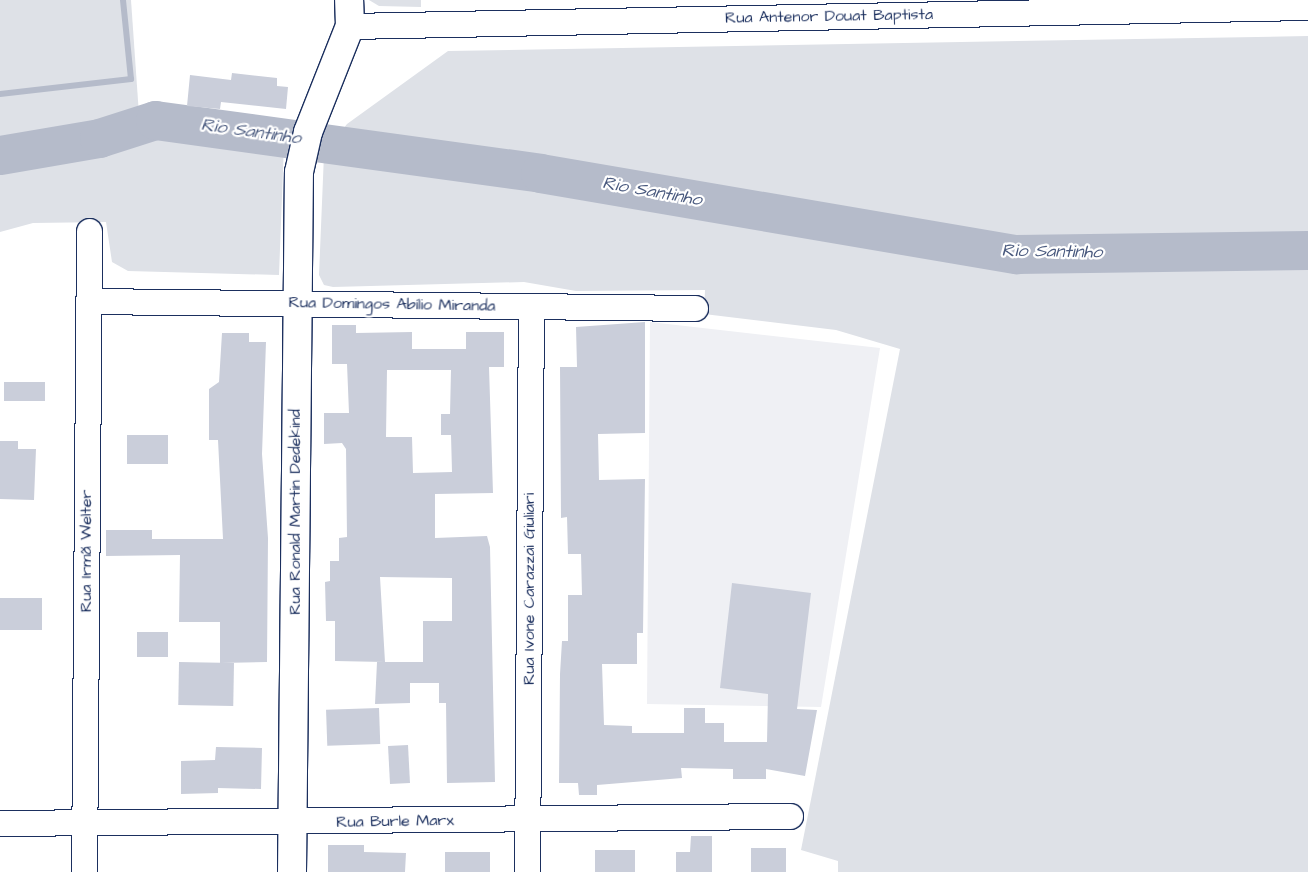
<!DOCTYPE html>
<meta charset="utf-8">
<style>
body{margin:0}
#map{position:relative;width:1308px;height:872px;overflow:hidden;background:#fff;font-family:"Architects Daughter",sans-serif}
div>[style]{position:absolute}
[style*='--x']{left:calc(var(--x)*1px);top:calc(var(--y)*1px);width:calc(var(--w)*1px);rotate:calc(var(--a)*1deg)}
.built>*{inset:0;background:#eff0f4}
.green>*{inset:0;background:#dee1e7}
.stream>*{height:6px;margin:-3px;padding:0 3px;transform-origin:3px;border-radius:3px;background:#b5bbca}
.river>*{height:39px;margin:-19.5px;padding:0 19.5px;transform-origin:19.5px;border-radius:19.5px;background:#b5bbca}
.building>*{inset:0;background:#caceda;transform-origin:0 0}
.roads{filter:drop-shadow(1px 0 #1b2f5e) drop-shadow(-1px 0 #1b2f5e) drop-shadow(0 1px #1b2f5e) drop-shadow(0 -1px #1b2f5e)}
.street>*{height:25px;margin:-12.5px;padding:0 12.5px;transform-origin:12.5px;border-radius:12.5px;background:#fff}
.secondary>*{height:28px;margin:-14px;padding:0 14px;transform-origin:14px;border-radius:14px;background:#fff}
span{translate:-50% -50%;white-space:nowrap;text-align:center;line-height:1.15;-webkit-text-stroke:4.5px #fff;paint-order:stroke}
.street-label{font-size:16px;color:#1b2f5e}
.water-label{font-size:18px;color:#49597e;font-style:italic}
</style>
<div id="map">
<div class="built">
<i style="clip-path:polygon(650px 322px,880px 348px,821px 707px,647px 704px)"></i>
</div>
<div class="green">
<i style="clip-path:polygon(0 0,131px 0,139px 115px,0 146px)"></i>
<i style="clip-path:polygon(369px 0,421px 0,421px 7px,379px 6px)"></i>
<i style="clip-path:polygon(1308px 36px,1308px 872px,838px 872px,838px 861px,801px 850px,900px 349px,836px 330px,704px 314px,705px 290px,576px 291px,524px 282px,333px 287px,324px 285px,319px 275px,324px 154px,347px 124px,448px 51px)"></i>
<i style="clip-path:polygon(155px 130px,284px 144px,279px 275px,128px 271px,112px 262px,106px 222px,33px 223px,0 232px,0 167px)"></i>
</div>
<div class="stream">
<i style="--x:0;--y:94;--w:132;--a:-6.5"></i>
<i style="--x:131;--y:79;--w:79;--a:-95.8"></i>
</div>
<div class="river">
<i style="--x:0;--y:155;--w:100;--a:-9.7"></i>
<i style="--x:99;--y:138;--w:59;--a:-17.8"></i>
<i style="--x:155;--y:120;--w:389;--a:7.8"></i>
<i style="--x:540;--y:173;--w:483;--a:9.7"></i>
<i style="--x:1016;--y:254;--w:292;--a:-0.8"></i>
</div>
<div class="building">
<i style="clip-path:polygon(232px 73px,277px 78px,277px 86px,288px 87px,286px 109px,221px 102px,220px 109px,187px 106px,190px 75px,231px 80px)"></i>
<i style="clip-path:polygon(645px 322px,645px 433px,598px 434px,599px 480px,645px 479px,643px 633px,637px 633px,637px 664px,602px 664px,604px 725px,632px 726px,632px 733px,684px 733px,684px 708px,705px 708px,705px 723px,724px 723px,724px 742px,767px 742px,768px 694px,720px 688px,732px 583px,811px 593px,797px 709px,817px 710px,805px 776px,766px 769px,766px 779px,733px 779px,733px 769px,681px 768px,682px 778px,597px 785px,597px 795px,579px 795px,578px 783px,559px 783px,560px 674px,562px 641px,568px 641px,568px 595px,582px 595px,581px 554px,568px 554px,567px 517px,561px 518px,560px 367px,577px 367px,576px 327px)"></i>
<i style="clip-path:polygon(evenodd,332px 325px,356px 325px,356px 333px,412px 332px,412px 349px,466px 349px,466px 332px,504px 332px,504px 367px,489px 367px,493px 493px,435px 494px,435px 538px,487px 536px,490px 547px,495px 782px,447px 783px,446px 703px,439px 703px,439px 683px,410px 683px,410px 703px,375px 704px,377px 662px,423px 662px,423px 621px,452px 621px,452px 578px,380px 577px,385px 662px,335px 661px,335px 621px,326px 621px,325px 582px,330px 581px,330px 561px,339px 561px,339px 538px,347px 537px,346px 449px,342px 443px,324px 444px,324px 413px,349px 413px,347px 364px,332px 364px,332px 325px,387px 370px,451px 370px,450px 414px,441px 414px,441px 435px,451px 435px,452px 472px,413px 473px,412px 437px,386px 437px,387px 370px)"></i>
<i style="clip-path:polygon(222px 333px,249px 333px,249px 342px,266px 342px,262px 454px,268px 538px,267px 662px,220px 663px,220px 622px,179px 622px,180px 555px,106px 556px,106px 530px,152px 530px,152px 539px,223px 539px,218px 440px,209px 440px,209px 389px,219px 382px)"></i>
<i style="left:4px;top:382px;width:41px;height:19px"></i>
<i style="left:127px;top:435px;width:41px;height:29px"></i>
<i style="clip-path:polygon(0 441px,18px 441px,18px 449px,36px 449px,34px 500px,0 499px)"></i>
<i style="left:0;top:598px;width:42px;height:32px"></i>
<i style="left:137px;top:632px;width:31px;height:25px"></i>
<i style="left:234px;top:663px;width:43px;height:55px;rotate:91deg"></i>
<i style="left:379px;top:708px;width:36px;height:53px;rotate:88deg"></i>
<i style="left:408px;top:745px;width:38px;height:20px;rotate:87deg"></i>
<i style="clip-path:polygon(216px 747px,262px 748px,261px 789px,218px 788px,218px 793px,181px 794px,181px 761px,215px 760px)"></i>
<i style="clip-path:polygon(691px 836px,712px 836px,712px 872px,676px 872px,676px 852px,690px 852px)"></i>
<i style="clip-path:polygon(328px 845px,364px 845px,364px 852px,406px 853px,405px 872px,328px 872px)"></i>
<i style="left:786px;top:848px;width:24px;height:35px;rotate:90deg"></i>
<i style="left:595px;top:850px;width:40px;height:22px"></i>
<i style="left:445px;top:852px;width:45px;height:20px"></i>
</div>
<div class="roads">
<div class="street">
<i style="--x:350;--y:26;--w:958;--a:-1.14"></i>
<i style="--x:88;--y:301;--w:607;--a:0.66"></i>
<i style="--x:0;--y:823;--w:790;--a:-0.51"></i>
<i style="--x:84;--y:872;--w:641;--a:-89.55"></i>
<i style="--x:527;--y:872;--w:566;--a:-89.6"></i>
</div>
<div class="secondary">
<i style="--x:292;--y:872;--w:700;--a:-89.43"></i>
<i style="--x:299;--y:172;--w:41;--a:-77.3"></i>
<i style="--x:308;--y:132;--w:114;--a:-68.4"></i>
<i style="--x:350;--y:26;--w:26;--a:-92"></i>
</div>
</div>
<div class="street-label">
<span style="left:829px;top:16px;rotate:-1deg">Rua Antenor Douat Baptista</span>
<span style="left:392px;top:304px;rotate:1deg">Rua Domingos Abílio Miranda</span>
<span style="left:295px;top:512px;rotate:-90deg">Rua Ronald Martin Dedekind</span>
<span style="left:86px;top:551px;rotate:-90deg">Rua Irmã Welter</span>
<span style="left:529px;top:589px;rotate:-90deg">Rua Ivone Carazzai Giuliari</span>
<span style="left:395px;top:821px;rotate:-1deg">Rua Burle Marx</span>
</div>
<div class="water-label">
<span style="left:251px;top:132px;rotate:8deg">Rio Santinho</span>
<span style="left:652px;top:192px;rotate:10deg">Rio Santinho</span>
<span style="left:1052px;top:252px;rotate:1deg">Rio Santinho</span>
</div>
</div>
